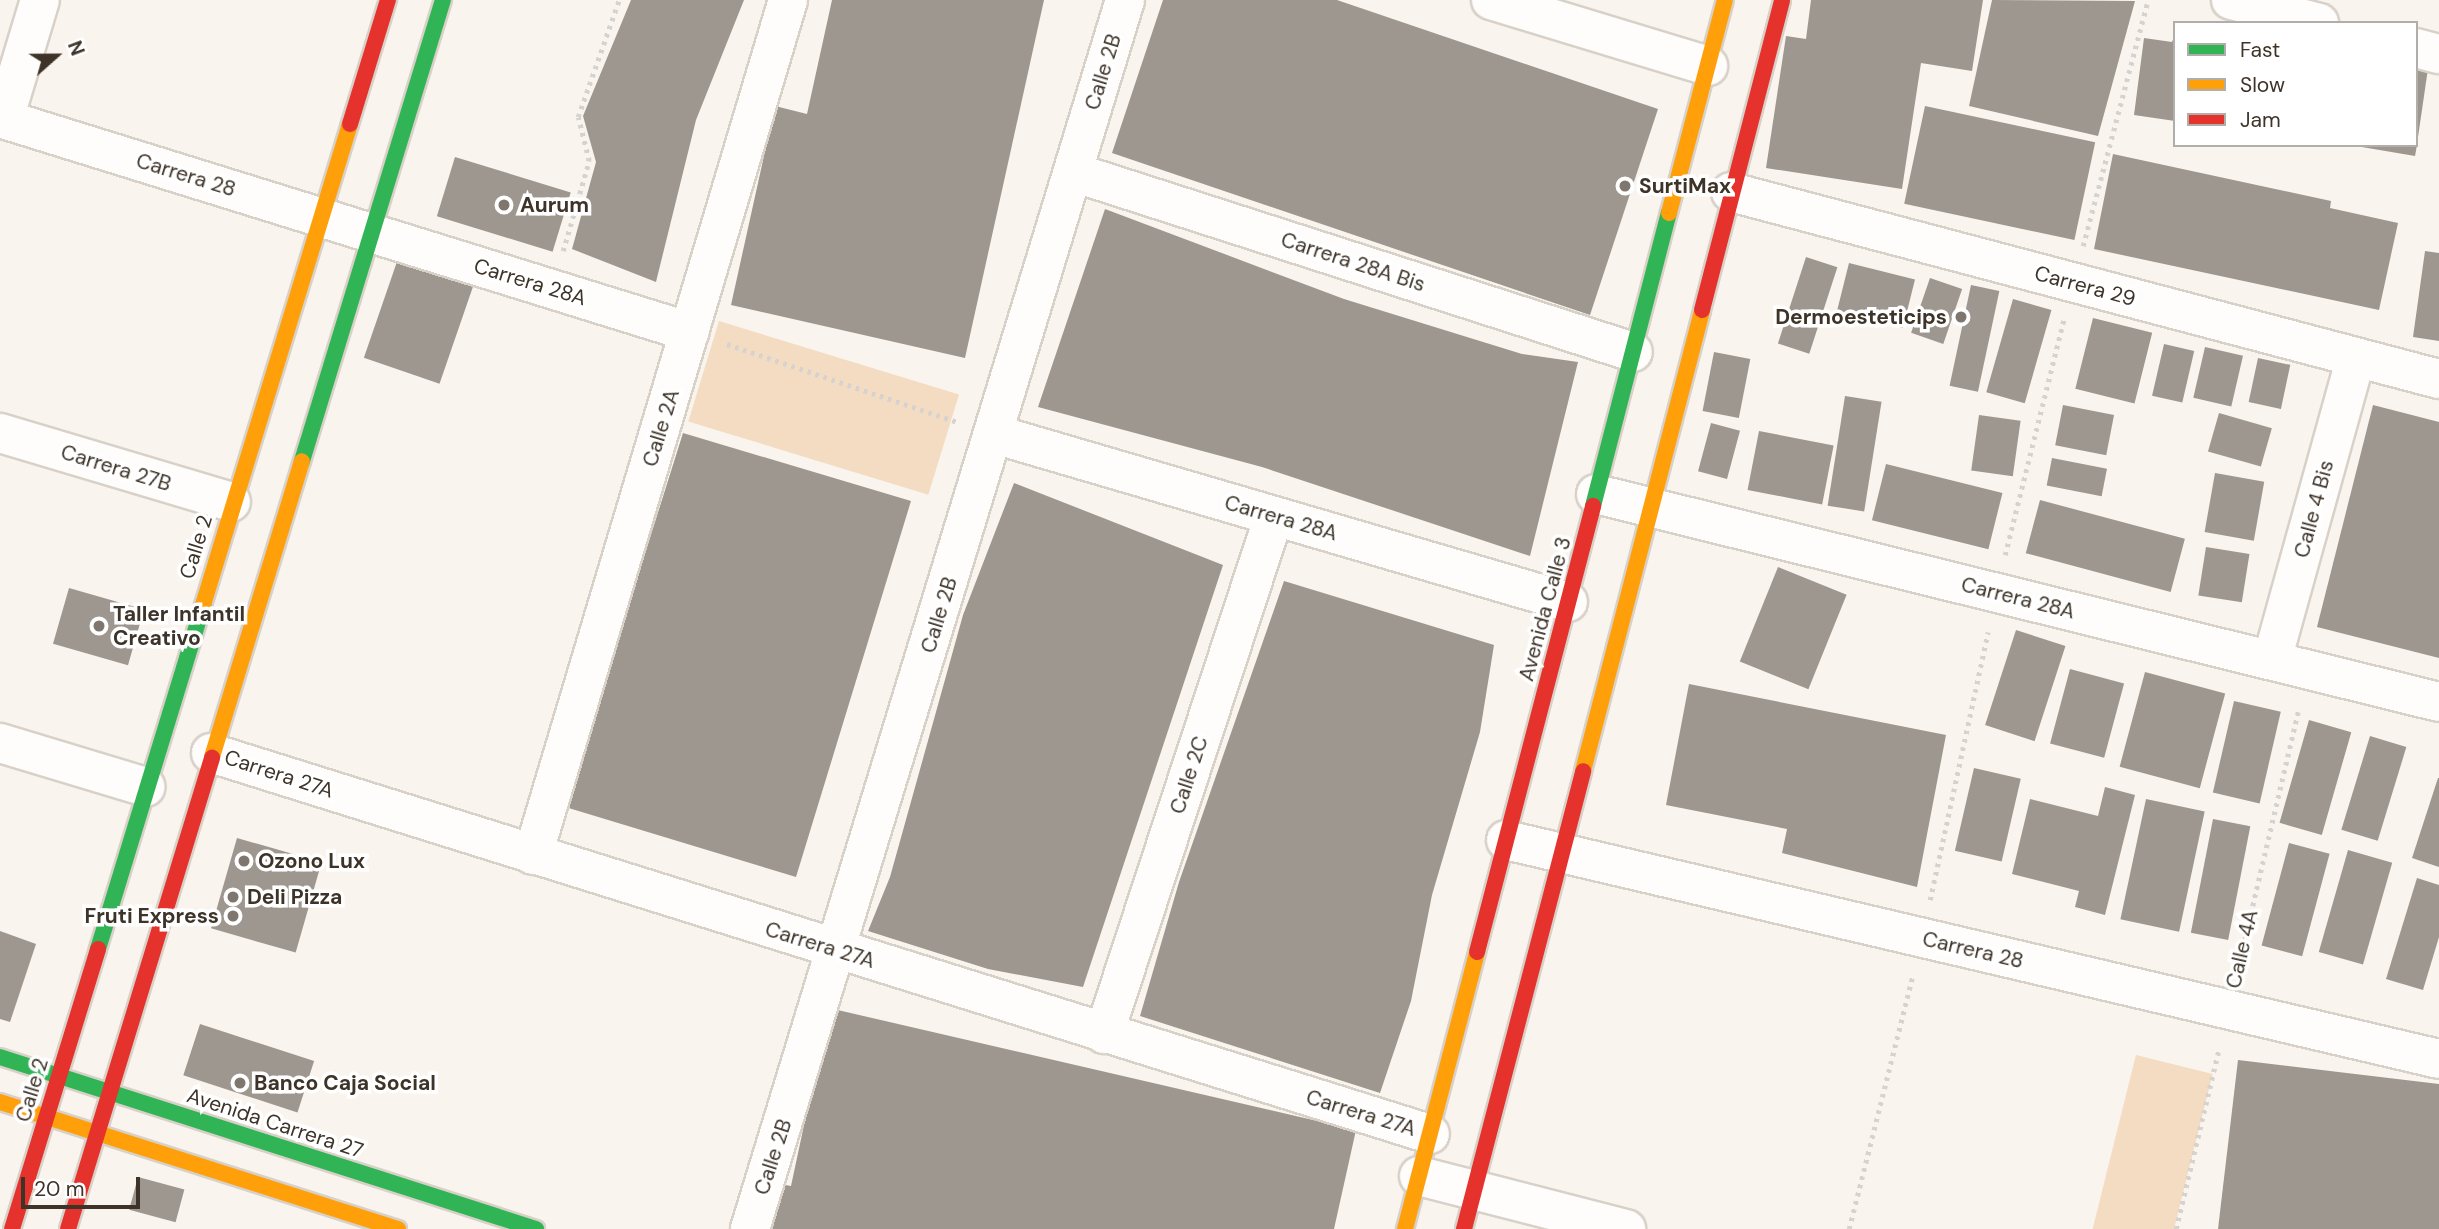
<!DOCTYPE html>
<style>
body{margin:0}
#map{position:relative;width:2439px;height:1229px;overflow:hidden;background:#faf4ee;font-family:"DM Sans",sans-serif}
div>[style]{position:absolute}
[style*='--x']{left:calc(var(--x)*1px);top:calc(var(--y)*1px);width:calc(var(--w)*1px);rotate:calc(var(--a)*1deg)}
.green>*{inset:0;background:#f3dcc1;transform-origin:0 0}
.building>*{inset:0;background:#9e978f;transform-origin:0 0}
.path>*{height:4.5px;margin-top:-2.25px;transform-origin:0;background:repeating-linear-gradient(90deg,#d6d2cf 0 3.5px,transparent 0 8.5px)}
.roads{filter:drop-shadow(2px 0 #d8d1c8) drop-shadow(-2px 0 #d8d1c8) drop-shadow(0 2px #d8d1c8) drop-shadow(0 -2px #d8d1c8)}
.street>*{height:38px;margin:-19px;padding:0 19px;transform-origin:19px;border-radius:19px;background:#fefdfc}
.fast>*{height:16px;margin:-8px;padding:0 8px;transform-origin:8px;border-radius:8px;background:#30b455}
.slow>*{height:16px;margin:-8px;padding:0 8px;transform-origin:8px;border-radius:8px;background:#ff9f0a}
.jam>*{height:16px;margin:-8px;padding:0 8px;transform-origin:8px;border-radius:8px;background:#e5322d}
.dots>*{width:19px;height:19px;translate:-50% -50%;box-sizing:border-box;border:4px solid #fff;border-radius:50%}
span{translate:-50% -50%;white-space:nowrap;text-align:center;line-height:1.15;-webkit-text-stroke:7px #fff;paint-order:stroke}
.street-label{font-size:21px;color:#3d3328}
.poi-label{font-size:21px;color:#3d3328;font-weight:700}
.left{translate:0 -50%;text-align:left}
.right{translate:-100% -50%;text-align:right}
.legend{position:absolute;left:2173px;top:21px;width:245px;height:126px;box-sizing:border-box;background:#fff;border:2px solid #b1ada9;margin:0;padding:9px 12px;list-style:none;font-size:21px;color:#3d3328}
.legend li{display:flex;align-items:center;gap:14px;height:35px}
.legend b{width:35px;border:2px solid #b1ada9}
.north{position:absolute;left:21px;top:21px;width:70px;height:70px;-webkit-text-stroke:5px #fff;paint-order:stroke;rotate:69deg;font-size:19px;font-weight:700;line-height:28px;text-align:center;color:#3d3328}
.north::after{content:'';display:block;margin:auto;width:24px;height:32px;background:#3d3328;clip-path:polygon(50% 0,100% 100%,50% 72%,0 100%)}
.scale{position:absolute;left:21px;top:1177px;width:119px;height:32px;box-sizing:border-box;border:4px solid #3d3328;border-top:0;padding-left:9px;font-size:21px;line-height:24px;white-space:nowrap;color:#3d3328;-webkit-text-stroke:5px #fff;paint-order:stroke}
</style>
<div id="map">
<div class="green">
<div style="left:719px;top:321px;width:251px;height:105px;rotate:17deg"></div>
<div style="left:2136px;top:1055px;width:79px;height:179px;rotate:14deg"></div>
</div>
<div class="building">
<div style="clip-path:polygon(631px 0,744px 0,696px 120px,656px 282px,572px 249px,596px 162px,583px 116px)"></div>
<div style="clip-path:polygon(832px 0,1044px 0,965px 358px,731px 305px,775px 106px,807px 114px)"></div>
<div style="clip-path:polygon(1163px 0,1337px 0,1658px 109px,1590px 315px,1112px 153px)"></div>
<div style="clip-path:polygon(1811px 0,1983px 0,1972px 71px,1921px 63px,1902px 189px,1766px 168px,1786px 36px,1806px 39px)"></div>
<div style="clip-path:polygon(1992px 0,2135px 1px,2098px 136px,1969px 106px)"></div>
<div style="clip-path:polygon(2175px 34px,2175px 121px,2134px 115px,2144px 38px,2172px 42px)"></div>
<div style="clip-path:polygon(2416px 53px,2430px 55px,2418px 137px,2416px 137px)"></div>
<div style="left:1925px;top:106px;width:174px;height:100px;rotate:12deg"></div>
<div style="clip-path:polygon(2350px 145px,2417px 145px,2415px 156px)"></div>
<div style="clip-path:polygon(2113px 154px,2331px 201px,2330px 208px,2398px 223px,2379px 310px,2094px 249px)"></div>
<div style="left:455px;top:157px;width:121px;height:62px;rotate:17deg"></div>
<div style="clip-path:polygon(1105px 209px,1344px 299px,1522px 354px,1578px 362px,1530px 556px,1262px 467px,1038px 407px)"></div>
<div style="left:401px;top:250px;width:80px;height:114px;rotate:19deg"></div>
<div style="clip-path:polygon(2425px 251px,2439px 253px,2439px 341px,2413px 337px)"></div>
<div style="left:1806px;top:257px;width:33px;height:91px;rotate:18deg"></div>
<div style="left:1849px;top:263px;width:68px;height:50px;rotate:14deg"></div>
<div style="left:1930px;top:278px;width:34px;height:58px;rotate:19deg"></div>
<div style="left:1971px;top:285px;width:29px;height:103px;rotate:12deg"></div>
<div style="left:2013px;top:299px;width:40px;height:97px;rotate:16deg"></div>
<div style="left:2093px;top:318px;width:61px;height:73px;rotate:14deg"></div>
<div style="left:2164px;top:344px;width:31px;height:53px;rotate:13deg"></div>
<div style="left:2205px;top:347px;width:39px;height:52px;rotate:13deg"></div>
<div style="left:1714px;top:352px;width:37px;height:60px;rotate:11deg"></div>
<div style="left:2258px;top:358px;width:33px;height:45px;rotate:12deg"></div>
<div style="left:1845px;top:396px;width:37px;height:111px;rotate:9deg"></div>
<div style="left:2063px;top:405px;width:52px;height:41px;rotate:11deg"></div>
<div style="clip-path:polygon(2373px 405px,2439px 422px,2439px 658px,2317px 627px)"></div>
<div style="left:2219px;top:413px;width:55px;height:40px;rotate:16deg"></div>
<div style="left:1979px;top:415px;width:42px;height:56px;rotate:8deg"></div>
<div style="left:1711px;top:423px;width:30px;height:50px;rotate:15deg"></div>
<div style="left:1759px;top:431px;width:76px;height:60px;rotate:11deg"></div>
<div style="clip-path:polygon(683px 433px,911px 501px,796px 877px,562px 806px,615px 625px,622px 627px)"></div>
<div style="left:2052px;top:458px;width:56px;height:28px;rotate:11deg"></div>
<div style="left:1886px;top:464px;width:120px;height:58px;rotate:14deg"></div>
<div style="left:2215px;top:473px;width:50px;height:60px;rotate:10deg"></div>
<div style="clip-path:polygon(1014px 483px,1223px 565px,1083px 987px,988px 969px,868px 931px,890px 877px,963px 615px)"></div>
<div style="left:2040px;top:500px;width:150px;height:55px;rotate:15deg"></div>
<div style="left:2206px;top:547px;width:44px;height:49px;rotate:9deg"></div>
<div style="left:1778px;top:567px;width:74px;height:102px;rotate:22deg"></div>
<div style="clip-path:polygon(1284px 581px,1494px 645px,1480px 732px,1432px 895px,1411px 1001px,1380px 1093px,1140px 1016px,1179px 882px)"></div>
<div style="left:69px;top:588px;width:78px;height:58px;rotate:16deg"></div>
<div style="left:2016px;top:630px;width:52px;height:100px;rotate:18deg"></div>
<div style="left:2070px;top:669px;width:56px;height:77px;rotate:15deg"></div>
<div style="left:2145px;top:672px;width:83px;height:98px;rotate:15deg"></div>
<div style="clip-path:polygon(1689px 684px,1946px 735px,1917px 887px,1782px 853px,1787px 829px,1666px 805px)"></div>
<div style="left:2234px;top:701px;width:48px;height:94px;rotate:13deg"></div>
<div style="left:2309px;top:720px;width:44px;height:107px;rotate:16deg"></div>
<div style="left:2370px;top:736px;width:38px;height:98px;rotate:17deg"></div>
<div style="left:1974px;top:768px;width:48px;height:85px;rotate:13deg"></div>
<div style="clip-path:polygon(2438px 778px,2439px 778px,2439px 867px,2412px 858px)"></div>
<div style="clip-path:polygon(2105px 787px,2135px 795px,2105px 915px,2075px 907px,2079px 891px,2012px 874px,2030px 799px,2098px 816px)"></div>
<div style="left:2146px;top:799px;width:60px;height:123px;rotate:12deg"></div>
<div style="left:2213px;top:819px;width:38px;height:116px;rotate:11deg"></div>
<div style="left:237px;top:838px;width:88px;height:94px;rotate:16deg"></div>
<div style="left:2289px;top:843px;width:42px;height:106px;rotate:15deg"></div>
<div style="left:2348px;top:850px;width:46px;height:106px;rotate:16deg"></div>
<div style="clip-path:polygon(2417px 878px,2439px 885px,2439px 937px,2423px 990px,2386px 979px)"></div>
<div style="clip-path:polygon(0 931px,36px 944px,10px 1022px,0 1019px)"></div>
<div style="clip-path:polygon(829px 1008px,1356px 1130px,1334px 1229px,768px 1229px,769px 1182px,791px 1186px)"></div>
<div style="left:200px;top:1024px;width:120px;height:54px;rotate:18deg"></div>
<div style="clip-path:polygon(2238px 1060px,2439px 1084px,2439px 1229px,2218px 1229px)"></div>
<div style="left:138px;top:1177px;width:48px;height:34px;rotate:15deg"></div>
</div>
<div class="path">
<div style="--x:2083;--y:246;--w:254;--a:-75.2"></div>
<div style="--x:563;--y:251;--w:94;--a:-73.9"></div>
<div style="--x:589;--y:161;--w:45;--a:-104"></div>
<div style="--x:578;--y:117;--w:124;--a:-70.7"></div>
<div style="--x:727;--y:344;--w:243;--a:18.7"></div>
<div style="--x:2005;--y:555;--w:243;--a:-76"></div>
<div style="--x:1930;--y:900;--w:274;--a:-77.8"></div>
<div style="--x:2237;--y:972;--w:271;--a:-76.8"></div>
<div style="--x:1849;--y:1229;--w:263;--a:-75.9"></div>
<div style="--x:2176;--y:1229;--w:186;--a:-76.6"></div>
</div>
<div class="roads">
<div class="street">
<div style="--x:1491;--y:0;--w:227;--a:16.9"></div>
<div style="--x:2231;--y:0;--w:91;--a:14.6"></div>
<div style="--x:2416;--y:48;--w:24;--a:15"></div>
<div style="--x:0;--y:118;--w:722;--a:17.23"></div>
<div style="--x:4;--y:119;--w:124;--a:-73.2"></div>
<div style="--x:1073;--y:172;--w:588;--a:17.82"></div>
<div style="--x:1731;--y:192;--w:732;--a:14.8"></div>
<div style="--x:0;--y:433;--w:241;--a:16.6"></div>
<div style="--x:994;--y:434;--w:598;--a:16.31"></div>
<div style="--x:1596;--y:494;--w:868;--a:13.86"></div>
<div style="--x:2272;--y:660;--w:314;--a:-74.5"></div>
<div style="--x:0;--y:743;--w:152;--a:16.8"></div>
<div style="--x:211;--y:753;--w:1277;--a:17.36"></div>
<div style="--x:1506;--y:840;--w:958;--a:13.21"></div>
<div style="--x:533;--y:855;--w:892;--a:-73.39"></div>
<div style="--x:1104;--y:1034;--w:545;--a:-71.83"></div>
<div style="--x:1419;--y:1176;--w:214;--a:14.4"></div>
<div style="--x:750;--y:1229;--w:1285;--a:-73.03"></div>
</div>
<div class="fast">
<div style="--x:302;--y:461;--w:482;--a:-73"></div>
<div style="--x:1593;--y:506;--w:303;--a:-75.5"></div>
<div style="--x:98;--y:949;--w:360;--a:-73"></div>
<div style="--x:0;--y:1057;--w:563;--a:17.79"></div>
</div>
<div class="slow">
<div style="--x:1669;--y:213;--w:220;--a:-75.3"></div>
<div style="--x:203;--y:605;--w:503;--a:-73.01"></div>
<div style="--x:212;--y:757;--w:309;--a:-73.1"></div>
<div style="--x:1583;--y:771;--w:476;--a:-75.5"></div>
<div style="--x:0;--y:1102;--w:418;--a:17.7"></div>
<div style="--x:1405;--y:1229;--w:286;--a:-75.4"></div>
</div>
<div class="jam">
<div style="--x:350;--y:124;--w:130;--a:-73"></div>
<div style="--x:1702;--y:310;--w:320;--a:-75.5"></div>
<div style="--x:1477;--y:952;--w:461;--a:-75.4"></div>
<div style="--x:12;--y:1229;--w:293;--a:-72.9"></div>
<div style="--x:68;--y:1229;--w:493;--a:-73"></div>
<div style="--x:1464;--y:1229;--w:473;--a:-75.4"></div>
</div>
</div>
<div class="dots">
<div style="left:1625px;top:186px;background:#7f776d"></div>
<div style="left:504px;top:205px;background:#7f776d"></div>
<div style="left:1961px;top:317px;background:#7f776d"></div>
<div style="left:99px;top:626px;background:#7f776d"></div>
<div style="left:244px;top:861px;background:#7f776d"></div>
<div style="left:233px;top:897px;background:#7f776d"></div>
<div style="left:233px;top:916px;background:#7f776d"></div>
<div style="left:240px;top:1083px;background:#7f776d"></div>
</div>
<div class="street-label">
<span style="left:1103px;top:72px;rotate:-73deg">Calle 2B</span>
<span style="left:186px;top:175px;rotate:17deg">Carrera 28</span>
<span style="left:1353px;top:262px;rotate:18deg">Carrera 28A Bis</span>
<span style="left:530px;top:282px;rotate:17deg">Carrera 28A</span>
<span style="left:2085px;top:286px;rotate:15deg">Carrera 29</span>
<span style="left:661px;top:428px;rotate:-73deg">Calle 2A</span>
<span style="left:116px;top:468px;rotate:17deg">Carrera 27B</span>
<span style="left:2314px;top:509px;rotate:-75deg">Calle 4 Bis</span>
<span style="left:1281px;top:518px;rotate:16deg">Carrera 28A</span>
<span style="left:196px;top:547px;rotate:-73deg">Calle 2</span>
<span style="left:2018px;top:598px;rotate:14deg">Carrera 28A</span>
<span style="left:1545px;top:609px;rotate:-75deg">Avenida Calle 3</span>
<span style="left:939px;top:615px;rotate:-73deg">Calle 2B</span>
<span style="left:279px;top:774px;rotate:18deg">Carrera 27A</span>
<span style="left:1189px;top:775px;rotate:-72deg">Calle 2C</span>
<span style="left:820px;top:945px;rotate:17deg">Carrera 27A</span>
<span style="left:2242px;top:949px;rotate:-77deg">Calle 4A</span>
<span style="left:1973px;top:950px;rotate:13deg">Carrera 28</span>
<span style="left:32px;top:1090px;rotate:-73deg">Calle 2</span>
<span style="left:1361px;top:1113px;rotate:17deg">Carrera 27A</span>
<span style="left:275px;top:1123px;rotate:18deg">Avenida Carrera 27</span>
<span style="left:773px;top:1157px;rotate:-72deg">Calle 2B</span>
</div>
<div class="poi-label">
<span class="left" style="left:1639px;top:186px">SurtiMax</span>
<span class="left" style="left:520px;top:205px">Aurum</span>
<span class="right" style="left:1947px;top:317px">Dermoesteticips</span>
<span class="left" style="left:113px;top:626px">Taller Infantil<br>Creativo</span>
<span class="left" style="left:258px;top:861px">Ozono Lux</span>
<span class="left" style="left:247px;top:897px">Deli Pizza</span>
<span class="right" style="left:219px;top:916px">Fruti Express</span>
<span class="left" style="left:254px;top:1083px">Banco Caja Social</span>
</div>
<ul class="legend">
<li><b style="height:9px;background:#30b455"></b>Fast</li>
<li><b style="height:9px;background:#ff9f0a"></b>Slow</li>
<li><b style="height:9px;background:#e5322d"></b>Jam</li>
</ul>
<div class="north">N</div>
<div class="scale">20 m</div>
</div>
